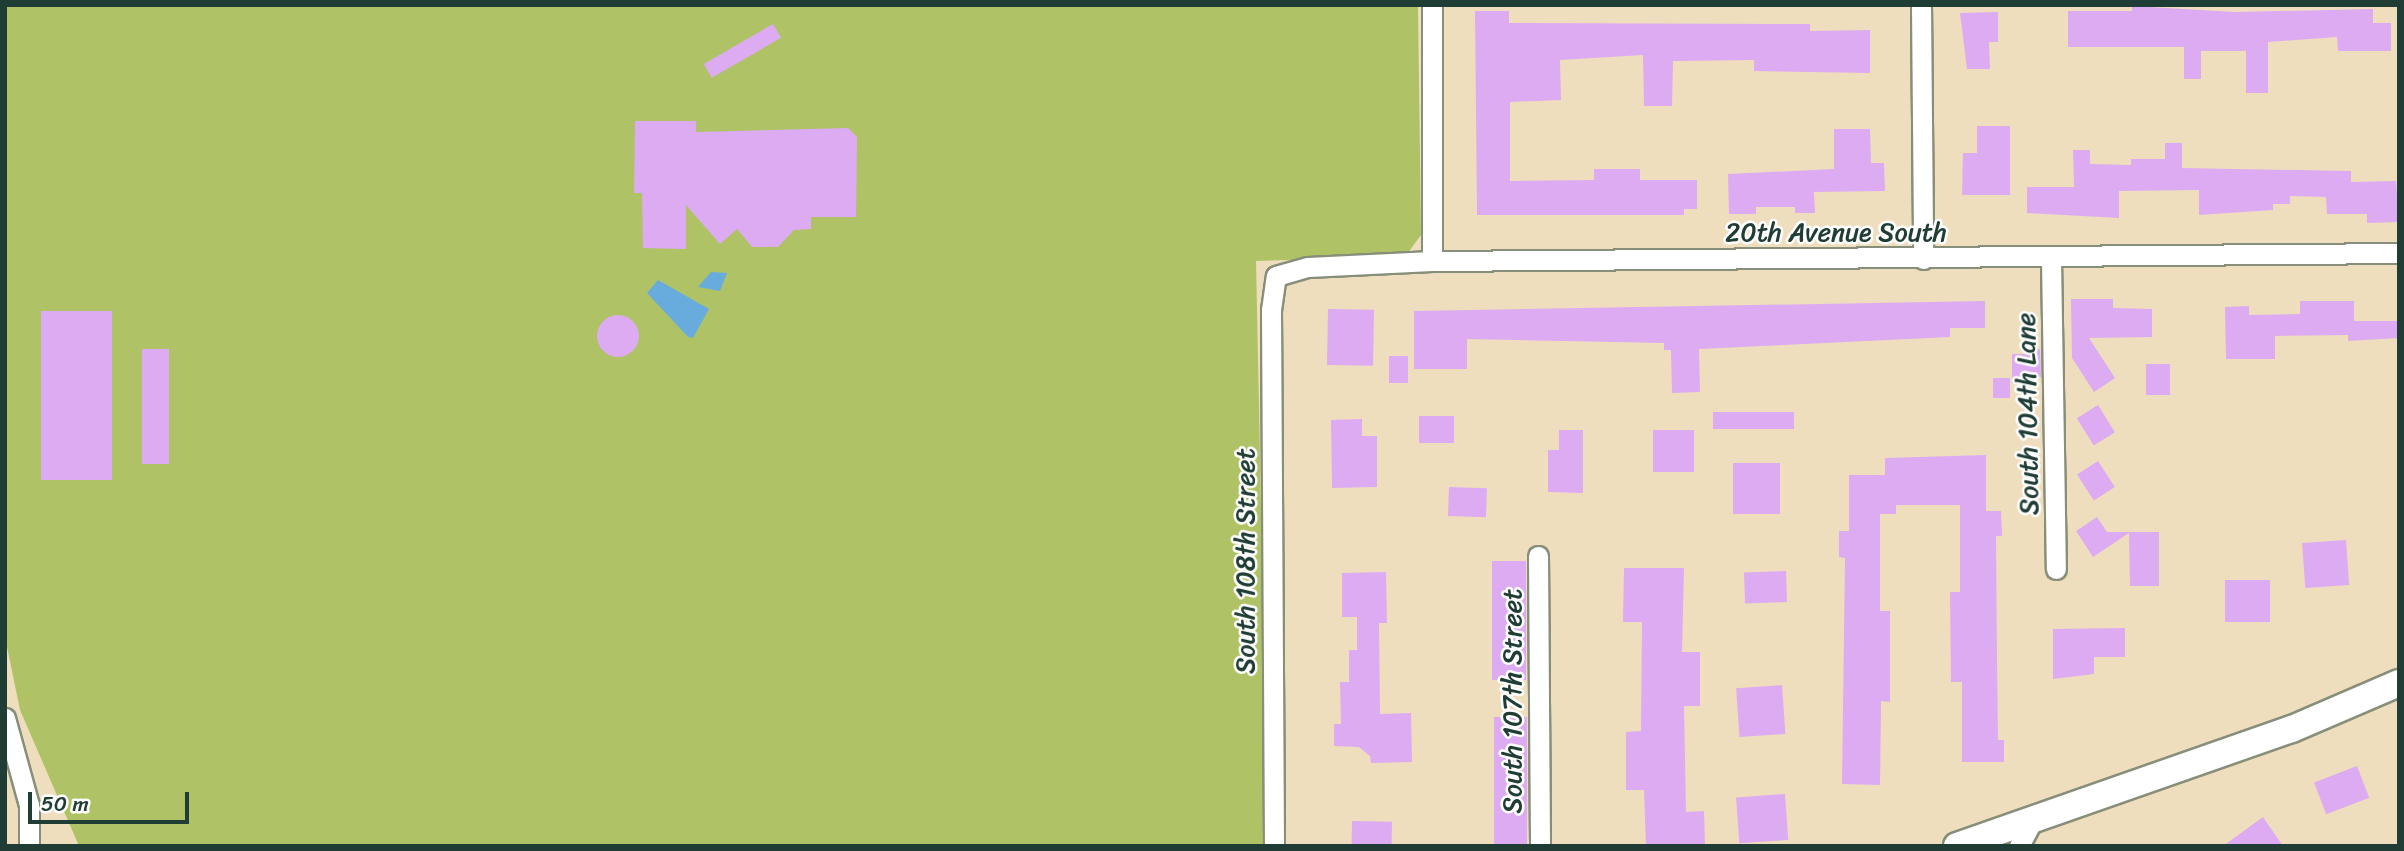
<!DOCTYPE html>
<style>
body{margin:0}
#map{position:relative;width:2404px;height:851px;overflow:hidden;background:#efdebe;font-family:Sriracha,sans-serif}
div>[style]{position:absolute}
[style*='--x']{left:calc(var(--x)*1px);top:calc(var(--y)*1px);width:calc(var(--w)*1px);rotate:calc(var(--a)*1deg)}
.green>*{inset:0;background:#afc366}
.water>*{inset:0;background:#68acdd}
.building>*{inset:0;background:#ddabf1;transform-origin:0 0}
.round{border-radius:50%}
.roads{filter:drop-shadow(2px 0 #878e79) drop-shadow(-2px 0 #878e79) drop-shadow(0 2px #878e79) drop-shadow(0 -2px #878e79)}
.street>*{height:19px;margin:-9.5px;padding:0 9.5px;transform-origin:9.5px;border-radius:9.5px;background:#fff}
.secondary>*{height:26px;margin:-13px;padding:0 13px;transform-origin:13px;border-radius:13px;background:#fff}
span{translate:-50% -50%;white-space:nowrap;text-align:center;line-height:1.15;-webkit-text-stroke:5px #fff;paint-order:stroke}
.street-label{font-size:26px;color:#1f3d34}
.frame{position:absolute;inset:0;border:7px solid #1f3d34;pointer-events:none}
.scale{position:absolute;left:28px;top:792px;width:161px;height:32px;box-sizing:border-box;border:4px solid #1f3d34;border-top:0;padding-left:9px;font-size:21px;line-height:24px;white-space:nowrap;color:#1f3d34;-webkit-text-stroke:5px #fff;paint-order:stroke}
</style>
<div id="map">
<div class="green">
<div style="clip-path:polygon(5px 5px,1418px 5px,1421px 235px,1405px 257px,1256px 261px,1268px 846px,79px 846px,20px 710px,5px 637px)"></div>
</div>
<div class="water">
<div style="clip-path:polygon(711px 272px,727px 273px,720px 291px,698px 287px)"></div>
<div style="clip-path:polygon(658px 280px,709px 309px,693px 338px,688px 337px,647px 293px)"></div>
</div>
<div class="building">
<div style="clip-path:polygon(2132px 6px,2235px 12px,2373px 9px,2373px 23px,2391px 23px,2391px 51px,2338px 51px,2337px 37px,2268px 42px,2268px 93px,2246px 93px,2246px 51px,2201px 51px,2201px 79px,2184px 79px,2184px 47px,2068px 47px,2068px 11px,2132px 11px)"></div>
<div style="clip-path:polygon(1475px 11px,1509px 11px,1509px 23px,1810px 24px,1810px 31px,1870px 30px,1870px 73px,1754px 71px,1754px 60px,1673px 61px,1672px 106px,1644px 106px,1643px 55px,1560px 60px,1561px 100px,1510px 102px,1510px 181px,1594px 180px,1594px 169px,1640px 169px,1640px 180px,1697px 180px,1697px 209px,1684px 209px,1684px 215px,1477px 215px)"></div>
<div style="clip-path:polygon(1998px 12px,1998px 42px,1989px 42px,1990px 69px,1967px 69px,1960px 13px)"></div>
<div style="left:773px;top:24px;width:16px;height:80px;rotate:60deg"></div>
<div style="clip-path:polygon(635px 121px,696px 121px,696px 132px,848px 128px,857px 137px,856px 217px,811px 217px,811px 229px,794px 230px,778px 247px,752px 247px,737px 229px,720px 244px,686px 205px,686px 249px,643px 248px,642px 193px,634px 193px)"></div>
<div style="clip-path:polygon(1977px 126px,2010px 126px,2010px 195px,1962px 195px,1963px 153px,1977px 153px)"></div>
<div style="clip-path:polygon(1834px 129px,1870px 129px,1871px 163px,1884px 163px,1885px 191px,1814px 192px,1815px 213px,1795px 213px,1795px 207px,1756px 207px,1756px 214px,1729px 214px,1728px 174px,1834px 169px)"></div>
<div style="clip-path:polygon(2165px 143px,2182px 143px,2182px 168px,2351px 171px,2351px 182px,2396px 181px,2399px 222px,2367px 223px,2367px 214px,2327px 214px,2326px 197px,2290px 196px,2290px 204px,2273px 204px,2273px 210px,2199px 215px,2199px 190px,2119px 191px,2119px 218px,2027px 213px,2027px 187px,2074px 187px,2073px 150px,2090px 150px,2090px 164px,2131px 165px,2131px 159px,2165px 159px)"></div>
<div style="clip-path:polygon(2071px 299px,2113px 299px,2113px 308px,2152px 309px,2152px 337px,2089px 338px,2115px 378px,2094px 392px,2072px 358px)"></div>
<div style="clip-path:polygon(1985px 301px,1985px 328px,1950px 328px,1950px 337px,1699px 349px,1700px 392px,1672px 393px,1671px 350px,1664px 350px,1664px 343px,1467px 339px,1467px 369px,1414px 369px,1414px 311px)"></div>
<div style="clip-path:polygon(2300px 301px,2354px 301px,2354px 321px,2399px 321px,2399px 338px,2348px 341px,2348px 335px,2275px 336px,2275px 359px,2226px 359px,2225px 307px,2249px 306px,2249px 315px,2300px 314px)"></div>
<div style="left:1328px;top:309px;width:46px;height:56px;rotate:1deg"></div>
<div style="left:41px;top:311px;width:71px;height:169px"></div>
<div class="round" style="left:597px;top:315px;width:42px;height:42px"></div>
<div style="clip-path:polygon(2027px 348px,2040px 349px,2041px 377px,2031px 377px,2031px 383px,2012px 383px,2012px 354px,2027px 354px)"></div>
<div style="left:142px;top:349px;width:27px;height:115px"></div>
<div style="left:1389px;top:356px;width:19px;height:27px"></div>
<div style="left:2146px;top:364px;width:24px;height:31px"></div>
<div style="left:1993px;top:378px;width:17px;height:20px"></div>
<div style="left:2098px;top:405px;width:32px;height:25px;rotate:58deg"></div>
<div style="left:1794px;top:412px;width:17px;height:81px;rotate:90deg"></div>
<div style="left:1454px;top:416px;width:27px;height:35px;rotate:90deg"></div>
<div style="clip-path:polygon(1362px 419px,1362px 436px,1377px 436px,1377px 487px,1332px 488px,1331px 420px)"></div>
<div style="clip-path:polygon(1559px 430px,1583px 430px,1583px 493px,1548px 492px,1548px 450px,1559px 450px)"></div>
<div style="left:1653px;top:430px;width:41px;height:42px"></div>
<div style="clip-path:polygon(1986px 455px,1986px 511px,2001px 511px,2002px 536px,1996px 536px,1997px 660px,1998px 740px,2004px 740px,2004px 762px,1962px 762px,1962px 682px,1951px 682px,1950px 592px,1960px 592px,1960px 505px,1896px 505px,1896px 514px,1880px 514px,1880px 611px,1890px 611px,1890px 702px,1881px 701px,1880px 785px,1842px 784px,1845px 558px,1839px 557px,1839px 531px,1849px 531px,1849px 475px,1885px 475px,1885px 458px)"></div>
<div style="left:2098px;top:461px;width:31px;height:25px;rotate:57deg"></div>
<div style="left:1733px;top:463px;width:47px;height:51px"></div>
<div style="left:1449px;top:487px;width:38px;height:29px;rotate:2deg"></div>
<div style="clip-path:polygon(2097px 517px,2107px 532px,2159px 532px,2159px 586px,2130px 586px,2129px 533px,2093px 557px,2076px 531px)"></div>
<div style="left:2346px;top:540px;width:45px;height:44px;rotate:86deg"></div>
<div style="left:1492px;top:561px;width:34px;height:119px"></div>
<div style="clip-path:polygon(1624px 568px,1684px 568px,1682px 652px,1700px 652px,1700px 706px,1684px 706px,1686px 812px,1704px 811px,1705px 846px,1646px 846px,1644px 790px,1626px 790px,1626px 732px,1641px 731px,1642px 622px,1623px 622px)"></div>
<div style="left:1786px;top:571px;width:31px;height:42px;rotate:88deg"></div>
<div style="clip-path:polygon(1386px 572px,1387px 623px,1379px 623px,1380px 714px,1411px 713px,1412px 762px,1371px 763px,1370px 756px,1359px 747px,1334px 746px,1334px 724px,1341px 724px,1340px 682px,1349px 682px,1349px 650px,1357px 650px,1357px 617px,1342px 617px,1342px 573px)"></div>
<div style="left:2225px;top:580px;width:45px;height:42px"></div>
<div style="clip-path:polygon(2125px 628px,2125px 657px,2094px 657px,2094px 674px,2053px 679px,2053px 629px)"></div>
<div style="left:1782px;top:685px;width:49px;height:46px;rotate:86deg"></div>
<div style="left:1494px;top:717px;width:33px;height:129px"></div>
<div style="left:2357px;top:766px;width:34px;height:46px;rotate:69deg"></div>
<div style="left:1785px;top:794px;width:46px;height:49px;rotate:86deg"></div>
<div style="clip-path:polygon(2263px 817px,2283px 846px,2223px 846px)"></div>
<div style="left:1352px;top:821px;width:40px;height:25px;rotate:1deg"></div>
</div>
<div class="roads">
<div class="street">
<div style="--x:1432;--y:5;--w:256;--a:90"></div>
<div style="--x:1921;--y:5;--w:254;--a:89.5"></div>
<div style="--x:2051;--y:258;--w:311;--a:89.1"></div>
<div style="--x:1538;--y:556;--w:290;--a:89.6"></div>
<div style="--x:5;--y:718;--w:90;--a:74.6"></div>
<div style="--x:29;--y:805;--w:41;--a:90"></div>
<div style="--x:1274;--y:846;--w:536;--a:-90.32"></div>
<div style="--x:1271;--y:310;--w:34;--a:-82"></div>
<div style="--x:1276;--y:276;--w:33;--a:-16"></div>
<div style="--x:1308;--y:267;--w:124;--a:-2.8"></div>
<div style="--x:1432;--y:261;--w:967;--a:-0.47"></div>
<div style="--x:2019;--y:846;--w:27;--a:-62"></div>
</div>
<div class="secondary">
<div style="--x:1957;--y:846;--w:355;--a:-19.3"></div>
<div style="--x:2292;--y:729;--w:116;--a:-23.3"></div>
</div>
</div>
<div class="street-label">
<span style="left:1836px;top:233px">20th Avenue South</span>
<span style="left:2028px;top:414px;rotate:-91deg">South 104th Lane</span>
<span style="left:1246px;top:561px;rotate:-90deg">South 108th Street</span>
<span style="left:1513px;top:701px;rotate:-90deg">South 107th Street</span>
</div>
<div class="frame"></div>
<div class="scale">50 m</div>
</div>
